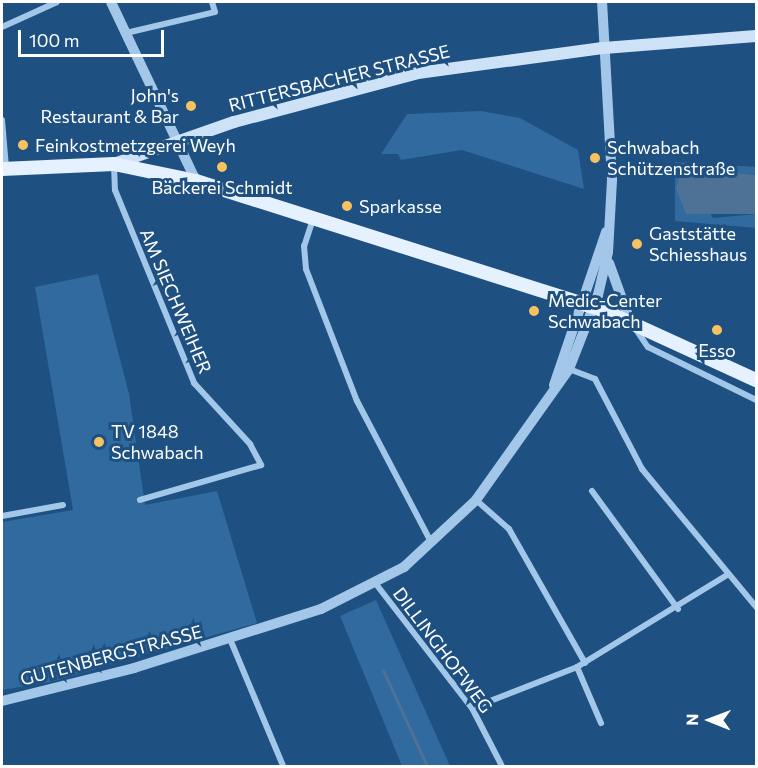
<!DOCTYPE html>
<meta charset="utf-8">
<style>
body{margin:0}
#map{position:relative;width:758px;height:768px;overflow:hidden;background:#1e5081;font-family:Commissioner,sans-serif}
div>[style]{position:absolute}
[style*='--x']{left:calc(var(--x)*1px);top:calc(var(--y)*1px);width:calc(var(--w)*1px);rotate:calc(var(--a)*1deg)}
.green>*{inset:0;background:#316a9f}
.water>*{inset:0;background:#4d7296}
.stream>*{height:3px;margin:-1.5px;padding:0 1.5px;transform-origin:1.5px;border-radius:1.5px;background:#4d7296}
.minor>*{height:6px;margin:-3px;padding:0 3px;transform-origin:3px;border-radius:3px;background:#a3c7e9}
.tertiary>*{height:10px;margin:-5px;padding:0 5px;transform-origin:5px;border-radius:5px;background:#a3c7e9}
.secondary>*{height:12px;margin:-6px;padding:0 6px;transform-origin:6px;border-radius:6px;background:#cee2f7}
.primary>*{height:14px;margin:-7px;padding:0 7px;transform-origin:7px;border-radius:7px;background:#e5f1fe}
.dots>*{width:16px;height:16px;translate:-50% -50%;box-sizing:border-box;border:3px solid #1e5081;border-radius:50%}
span{translate:-50% -50%;white-space:nowrap;text-align:center;line-height:1.15;-webkit-text-stroke:6px #1e5081;paint-order:stroke}
.street-label{font-size:18px;color:#fff}
.poi-label{font-size:18px;color:#fff}
.right{translate:-100% -50%;text-align:right}
.left{translate:0 -50%;text-align:left}
.frame{position:absolute;inset:0;border:3px solid #fff;pointer-events:none}
.north{position:absolute;left:680px;top:690px;width:60px;height:60px;-webkit-text-stroke:4px #1e5081;paint-order:stroke;rotate:271deg;font-size:16px;font-weight:700;line-height:24px;text-align:center;color:#fff}
.north::after{content:'';display:block;margin:auto;width:21px;height:27px;background:#fff;clip-path:polygon(50% 0,100% 100%,50% 72%,0 100%)}
.scale{position:absolute;left:18px;top:30px;width:146px;height:27px;box-sizing:border-box;border:3px solid #fff;border-top:0;padding-left:8px;font-size:18px;line-height:21px;white-space:nowrap;color:#fff;-webkit-text-stroke:4px #1e5081;paint-order:stroke}
</style>
<div id="map">
<div class="green">
<div style="clip-path:polygon(481px 111px,520px 118px,578px 150px,584px 189px,462px 150px,401px 160px,398px 154px,381px 154px,407px 114px)"></div>
<div style="clip-path:polygon(675px 162px,756px 167px,756px 175px,683px 167px,713px 218px,756px 214px,756px 228px,675px 221px)"></div>
<div style="clip-path:polygon(98px 274px,129px 394px,145px 505px,217px 491px,257px 623px,51px 682px,2px 690px,2px 522px,73px 510px,35px 287px)"></div>
<div style="clip-path:polygon(376px 600px,450px 766px,402px 766px,340px 616px)"></div>
</div>
<div class="water">
<div style="clip-path:polygon(683px 167px,756px 175px,756px 214px,686px 214px,676px 188px)"></div>
</div>
<div class="stream">
<div style="--x:383;--y:670;--w:106;--a:65.4"></div>
</div>
<div class="minor">
<div style="--x:2;--y:27;--w:60;--a:-24.4"></div>
<div style="--x:126;--y:33;--w:91;--a:-13.3"></div>
<div style="--x:215;--y:12;--w:10;--a:-107"></div>
<div style="--x:2;--y:120;--w:48;--a:85.2"></div>
<div style="--x:114;--y:164;--w:26;--a:88"></div>
<div style="--x:115;--y:190;--w:209;--a:67.7"></div>
<div style="--x:194;--y:383;--w:83;--a:47.4"></div>
<div style="--x:250;--y:444;--w:24;--a:62"></div>
<div style="--x:261;--y:465;--w:126;--a:163.9"></div>
<div style="--x:313;--y:219;--w:28;--a:108"></div>
<div style="--x:304;--y:246;--w:23;--a:85"></div>
<div style="--x:306;--y:269;--w:142;--a:68.9"></div>
<div style="--x:357;--y:401;--w:159;--a:62.3"></div>
<div style="--x:635;--y:328;--w:23;--a:56"></div>
<div style="--x:648;--y:347;--w:120;--a:26.1"></div>
<div style="--x:569;--y:369;--w:28;--a:21"></div>
<div style="--x:595;--y:379;--w:102;--a:62.4"></div>
<div style="--x:642;--y:469;--w:179;--a:50.4"></div>
<div style="--x:592;--y:491;--w:146;--a:53.9"></div>
<div style="--x:476;--y:500;--w:44;--a:41.3"></div>
<div style="--x:509;--y:529;--w:154;--a:60.4"></div>
<div style="--x:2;--y:516;--w:62;--a:-10.2"></div>
<div style="--x:376;--y:584;--w:157;--a:52.3"></div>
<div style="--x:472;--y:708;--w:65;--a:62.7"></div>
<div style="--x:230;--y:639;--w:138;--a:67.3"></div>
<div style="--x:577;--y:667;--w:61;--a:66.8"></div>
<div style="--x:472;--y:708;--w:113;--a:-21.3"></div>
<div style="--x:577;--y:667;--w:176;--a:-31.5"></div>
</div>
<div class="tertiary">
<div style="--x:111;--y:2;--w:198;--a:64.6"></div>
<div style="--x:609;--y:263;--w:62;--a:70.1"></div>
<div style="--x:554;--y:385;--w:162;--a:-71.2"></div>
<div style="--x:2;--y:701;--w:136;--a:-14"></div>
<div style="--x:134;--y:668;--w:196;--a:-17.5"></div>
<div style="--x:321;--y:609;--w:93;--a:-26.8"></div>
<div style="--x:404;--y:567;--w:98;--a:-42.9"></div>
<div style="--x:476;--y:500;--w:161;--a:-54.6"></div>
<div style="--x:569;--y:369;--w:79;--a:-68.6"></div>
<div style="--x:598;--y:295;--w:44;--a:-76.9"></div>
<div style="--x:608;--y:252;--w:72;--a:-86.8"></div>
<div style="--x:612;--y:180;--w:178;--a:-93.2"></div>
</div>
<div class="secondary">
<div style="--x:114;--y:164;--w:127;--a:-19.3"></div>
<div style="--x:234;--y:122;--w:190;--a:-14.9"></div>
<div style="--x:418;--y:73;--w:188;--a:-7.7"></div>
<div style="--x:604;--y:48;--w:152;--a:-4.5"></div>
</div>
<div class="primary">
<div style="--x:2;--y:169;--w:112;--a:-2.6"></div>
<div style="--x:114;--y:164;--w:84;--a:11.7"></div>
<div style="--x:196;--y:181;--w:429;--a:17.6"></div>
<div style="--x:605;--y:311;--w:166;--a:24.6"></div>
</div>
<div class="dots">
<div style="left:191px;top:106px;background:#f8c261"></div>
<div style="left:23px;top:145px;background:#f8c261"></div>
<div style="left:595px;top:158px;background:#f8c261"></div>
<div style="left:222px;top:167px;background:#f8c261"></div>
<div style="left:347px;top:206px;background:#f8c261"></div>
<div style="left:637px;top:244px;background:#f8c261"></div>
<div style="left:534px;top:311px;background:#f8c261"></div>
<div style="left:717px;top:330px;background:#f8c261"></div>
<div style="left:99px;top:442px;background:#f8c261"></div>
</div>
<div class="street-label">
<span style="left:339px;top:78px;rotate:-14deg">RITTERSBACHER STRASSE</span>
<span style="left:176px;top:301px;rotate:67deg">AM SIECHWEIHER</span>
<span style="left:443px;top:650px;rotate:53deg">DILLINGHOFWEG</span>
<span style="left:111px;top:655px;rotate:-15deg">GUTENBERGSTRASSE</span>
</div>
<div class="poi-label">
<span class="right" style="left:179px;top:106px">John's<br>Restaurant &amp; Bar</span>
<span class="left" style="left:35px;top:145px">Feinkostmetzgerei Weyh</span>
<span class="left" style="left:607px;top:158px">Schwabach<br>Schützenstraße</span>
<span style="left:222px;top:187px">Bäckerei Schmidt</span>
<span class="left" style="left:359px;top:206px">Sparkasse</span>
<span class="left" style="left:649px;top:244px">Gaststätte<br>Schiesshaus</span>
<span class="left" style="left:548px;top:311px">Medic-Center<br>Schwabach</span>
<span style="left:717px;top:350px">Esso</span>
<span class="left" style="left:111px;top:442px">TV 1848<br>Schwabach</span>
</div>
<div class="frame"></div>
<div class="north">N</div>
<div class="scale">100 m</div>
</div>
